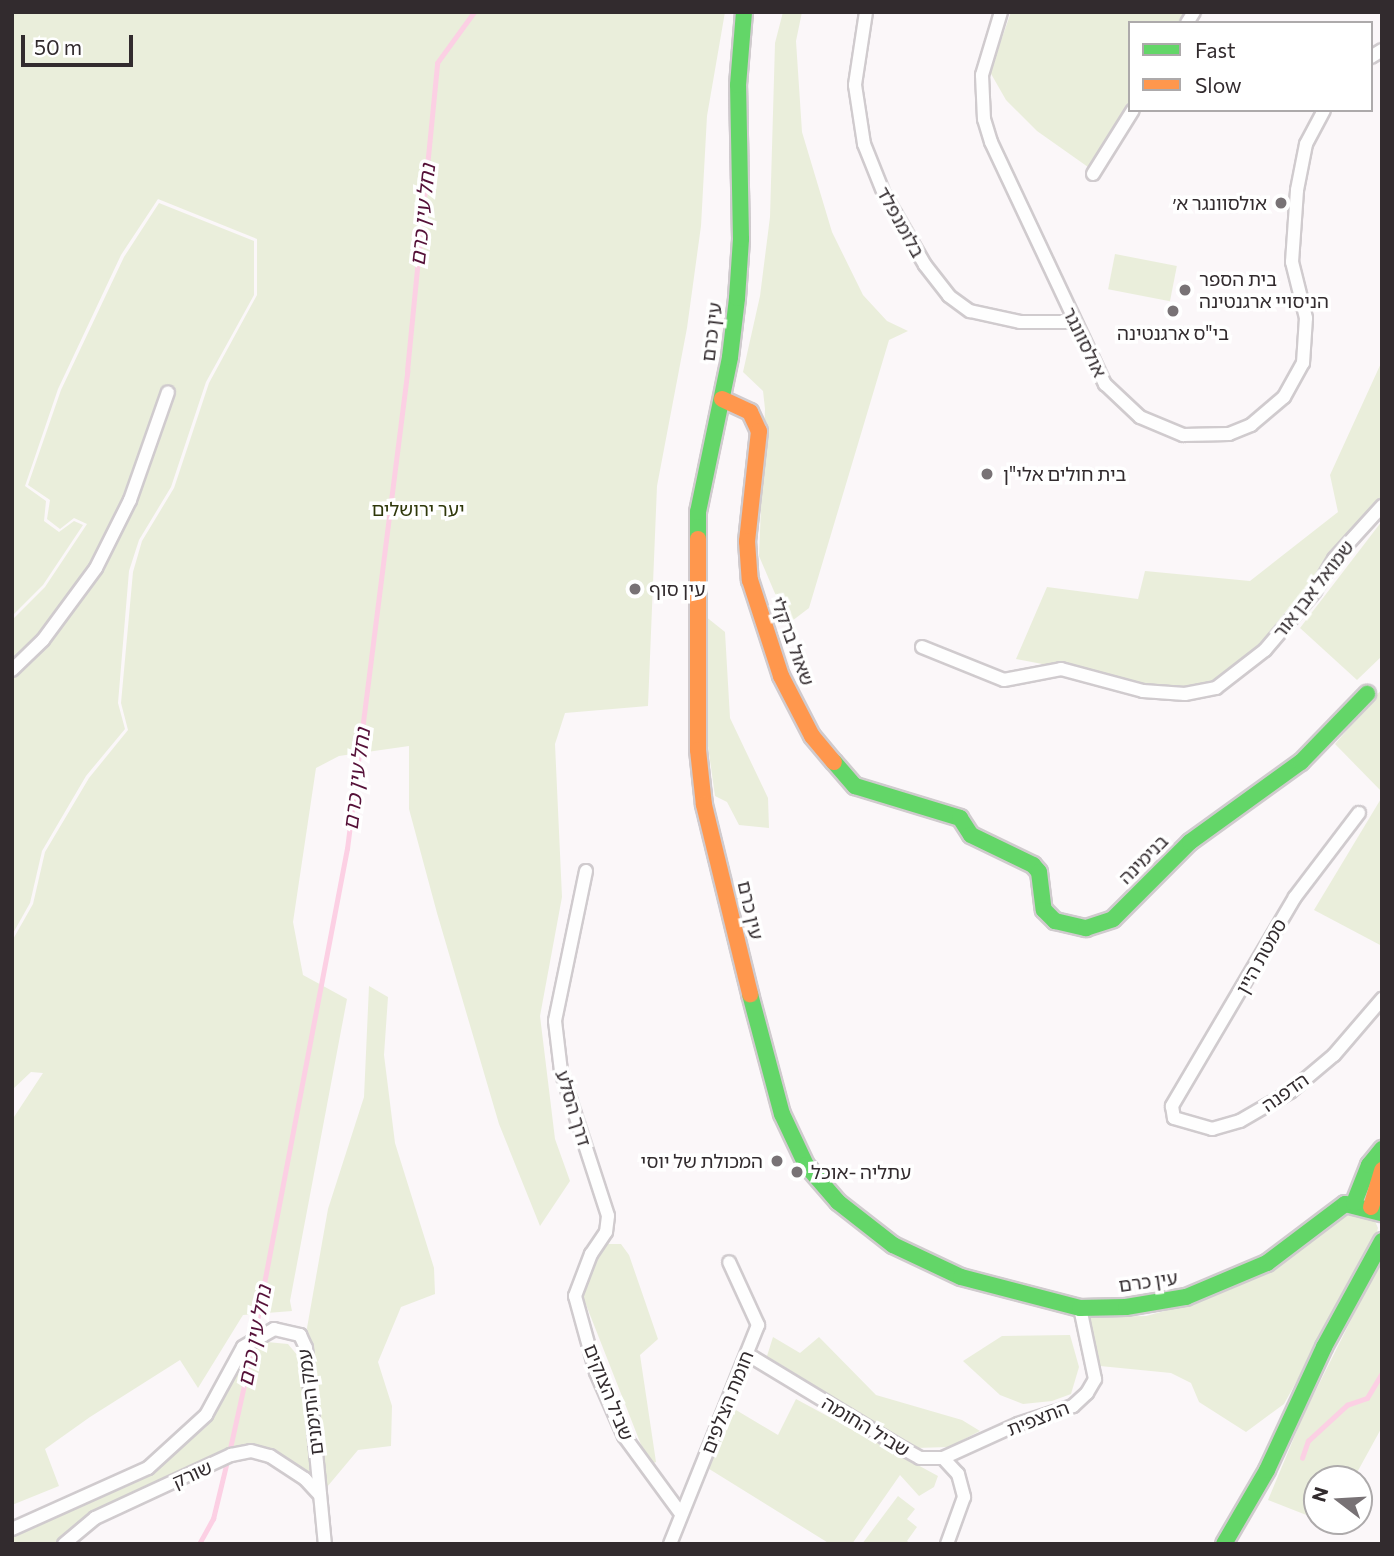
<!DOCTYPE html>
<meta charset="utf-8">
<style>
body{margin:0}
#map{position:relative;width:1394px;height:1556px;overflow:hidden;background:#fbf7f9;font-family:Commissioner,"Noto Sans Hebrew",sans-serif}
div>[style]{position:absolute}
[style*='--x']{left:calc(var(--x)*1px);top:calc(var(--y)*1px);width:calc(var(--w)*1px);rotate:calc(var(--a)*1deg)}
.green>*{inset:0;background:#eaeedb;transform-origin:0 0}
.stream>*{height:4.5px;margin:-2.25px;padding:0 2.25px;transform-origin:2.25px;border-radius:2.25px;background:#fcd0e4}
.roads{filter:drop-shadow(2px 0 #d0cbce) drop-shadow(-2px 0 #d0cbce) drop-shadow(0 2px #d0cbce) drop-shadow(0 -2px #d0cbce)}
.street>*{height:12px;margin:-6px;padding:0 6px;transform-origin:6px;border-radius:6px;background:#fefefe}
.fast>*{height:16px;margin:-8px;padding:0 8px;transform-origin:8px;border-radius:8px;background:#63d668}
.slow>*{height:16px;margin:-8px;padding:0 8px;transform-origin:8px;border-radius:8px;background:#ff974d}
.dots>*{width:19px;height:19px;translate:-50% -50%;box-sizing:border-box;border:4px solid #fff;border-radius:50%}
span{translate:-50% -50%;white-space:nowrap;text-align:center;line-height:1.15;-webkit-text-stroke:7px #fff;paint-order:stroke}
.poi-label{font-size:19px;color:#322b2e}
.right{translate:-100% -50%;text-align:right}
.left{translate:0 -50%;text-align:left}
.street-label{font-size:19px;color:#322b2e}
.park-label{font-size:19px;color:#2f380b}
.water-label{font-size:21px;color:#551038;font-style:italic}
.frame{position:absolute;inset:0;border:14px solid #322b2e;pointer-events:none}
.legend{position:absolute;left:1128px;top:21px;width:245px;height:91px;box-sizing:border-box;background:#fff;border:2px solid #adaaab;margin:0;padding:9px 12px;list-style:none;font-size:21px;color:#322b2e}
.legend li{display:flex;align-items:center;gap:14px;height:35px}
.legend b{width:35px;border:2px solid #adaaab}
.north{position:absolute;left:1303px;top:1465px;width:70px;height:70px;box-sizing:border-box;background:#fff;border:2px solid #adaaab;border-radius:50%;rotate:287deg;font-size:19px;font-weight:700;line-height:28px;text-align:center;color:#322b2e}
.north::after{content:'';display:block;margin:auto;width:24px;height:32px;background:#787275;clip-path:polygon(50% 0,100% 100%,50% 72%,0 100%)}
.scale{position:absolute;left:21px;top:35px;width:112px;height:32px;box-sizing:border-box;border:4px solid #322b2e;border-top:0;padding-left:9px;font-size:21px;line-height:24px;white-space:nowrap;color:#322b2e;-webkit-text-stroke:5px #fff;paint-order:stroke}
</style>
<div id="map">
<div class="green">
<div style="clip-path:polygon(12px 12px,725px 12px,707px 116px,701px 226px,687px 328px,657px 486px,648px 706px,565px 713px,555px 744px,562px 897px,540px 1016px,555px 1139px,570px 1181px,540px 1226px,499px 1124px,437px 913px,409px 809px,409px 746px,339px 756px,316px 768px,293px 922px,303px 975px,347px 999px,290px 1301px,292px 1311px,243px 1315px,198px 1388px,180px 1360px,90px 1417px,45px 1449px,59px 1486px,12px 1505px,12px 1120px,43px 1073px,31px 1072px,12px 1090px,12px 941px,33px 904px,45px 852px,89px 778px,128px 730px,121px 703px,133px 572px,142px 541px,174px 488px,209px 383px,257px 295px,257px 239px,158px 199px,121px 255px,58px 389px,25px 486px,46px 501px,44px 521px,59px 532px,74px 521px,83px 525px,43px 585px,12px 616px)"></div>
<div style="clip-path:polygon(783px 12px,802px 12px,796px 41px,802px 132px,832px 232px,863px 295px,887px 321px,908px 331px,889px 340px,809px 608px,788px 624px,759px 556px,765px 409px,763px 391px,743px 372px,760px 296px,770px 217px,775px 43px)"></div>
<div style="clip-path:polygon(1011px 12px,1185px 12px,1178px 23px,1130px 23px,1130px 100px,1088px 167px,1037px 131px,1006px 100px,990px 72px)"></div>
<div style="clip-path:polygon(159px 203px,254px 241px,254px 295px,206px 382px,171px 487px,139px 540px,129px 571px,118px 703px,125px 729px,86px 776px,42px 851px,30px 903px,12px 935px,12px 620px,45px 587px,87px 524px,74px 518px,60px 529px,47px 519px,50px 500px,28px 485px,61px 390px,124px 257px)"></div>
<div style="left:1115px;top:254px;width:63px;height:36px;rotate:11deg"></div>
<div style="clip-path:polygon(1382px 361px,1382px 499px,1285px 622px,1243px 662px,1211px 684px,1174px 689px,1016px 659px,1047px 587px,1138px 599px,1145px 571px,1250px 581px,1338px 512px,1330px 475px)"></div>
<div style="clip-path:polygon(1382px 521px,1382px 656px,1357px 680px,1300px 628px)"></div>
<div style="clip-path:polygon(705px 616px,725px 632px,730px 718px,768px 798px,769px 828px,739px 825px,727px 802px,715px 796px,707px 739px)"></div>
<div style="clip-path:polygon(1382px 689px,1382px 792px,1335px 744px)"></div>
<div style="clip-path:polygon(1382px 797px,1382px 946px,1314px 910px)"></div>
<div style="clip-path:polygon(369px 986px,388px 997px,384px 1055px,395px 1143px,434px 1268px,435px 1294px,401px 1307px,378px 1362px,392px 1406px,391px 1446px,358px 1450px,327px 1487px,307px 1328px,328px 1209px,364px 1097px)"></div>
<div style="clip-path:polygon(1338px 1214px,1374px 1219px,1378px 1228px,1374px 1242px,1284px 1404px,1246px 1432px,1199px 1402px,1191px 1383px,1171px 1373px,1100px 1366px,1086px 1317px,1146px 1316px,1187px 1305px)"></div>
<div style="clip-path:polygon(607px 1244px,621px 1244px,629px 1255px,658px 1339px,640px 1355px,656px 1462px,649px 1465px,581px 1292px,592px 1261px)"></div>
<div style="clip-path:polygon(1382px 1258px,1382px 1427px,1354px 1478px,1317px 1479px,1314px 1518px,1268px 1500px,1303px 1416px)"></div>
<div style="clip-path:polygon(1070px 1335px,1079px 1367px,1071px 1394px,1052px 1401px,1023px 1404px,1000px 1395px,963px 1361px,1002px 1336px)"></div>
<div style="clip-path:polygon(773px 1337px,800px 1353px,819px 1337px,876px 1395px,962px 1420px,980px 1431px,949px 1447px,915px 1448px,767px 1356px)"></div>
<div style="clip-path:polygon(267px 1342px,288px 1344px,298px 1356px,312px 1474px,272px 1452px,253px 1446px,230px 1448px,90px 1515px,57px 1544px,12px 1544px,12px 1537px,163px 1464px,206px 1427px,249px 1354px)"></div>
<div style="clip-path:polygon(796px 1399px,938px 1476px,934px 1487px,919px 1496px,900px 1475px,852px 1544px,830px 1544px,706px 1467px,736px 1410px,778px 1435px)"></div>
<div style="clip-path:polygon(898px 1496px,915px 1509px,907px 1519px,917px 1527px,907px 1541px,911px 1544px,862px 1544px)"></div>
</div>
<div class="stream">
<div style="--x:254;--y:1336;--w:496;--a:-79.2"></div>
<div style="--x:347;--y:849;--w:482;--a:-82.8"></div>
<div style="--x:407;--y:371;--w:309;--a:-84.4"></div>
<div style="--x:437;--y:63;--w:63;--a:-54"></div>
<div style="--x:229;--y:1453;--w:111;--a:-77.5"></div>
<div style="--x:1302;--y:1458;--w:18;--a:-71"></div>
<div style="--x:1308;--y:1441;--w:53;--a:-42.7"></div>
<div style="--x:1347;--y:1405;--w:21;--a:-19"></div>
<div style="--x:1367;--y:1398;--w:29;--a:-59"></div>
<div style="--x:199;--y:1544;--w:29;--a:-61"></div>
<div style="--x:213;--y:1519;--w:60;--a:-76.4"></div>
</div>
<div class="roads">
<div class="street">
<div style="--x:866;--y:12;--w:74;--a:98.6"></div>
<div style="--x:855;--y:85;--w:60;--a:81.3"></div>
<div style="--x:864;--y:144;--w:54;--a:68.2"></div>
<div style="--x:884;--y:194;--w:82;--a:60"></div>
<div style="--x:925;--y:265;--w:39;--a:52"></div>
<div style="--x:949;--y:296;--w:26;--a:36"></div>
<div style="--x:970;--y:311;--w:51;--a:12.4"></div>
<div style="--x:1020;--y:322;--w:55;--a:0"></div>
<div style="--x:1001;--y:12;--w:66;--a:106.8"></div>
<div style="--x:982;--y:75;--w:44;--a:87.4"></div>
<div style="--x:984;--y:119;--w:24;--a:73"></div>
<div style="--x:991;--y:142;--w:268;--a:64.8"></div>
<div style="--x:1105;--y:384;--w:48;--a:43.3"></div>
<div style="--x:1140;--y:417;--w:47;--a:22.7"></div>
<div style="--x:1183;--y:435;--w:46;--a:-1.2"></div>
<div style="--x:1229;--y:434;--w:24;--a:-22"></div>
<div style="--x:1251;--y:425;--w:43;--a:-40.3"></div>
<div style="--x:1284;--y:397;--w:39;--a:-61"></div>
<div style="--x:1303;--y:363;--w:45;--a:-86.2"></div>
<div style="--x:1306;--y:318;--w:58;--a:-104"></div>
<div style="--x:1292;--y:262;--w:72;--a:-86"></div>
<div style="--x:1297;--y:190;--w:47;--a:-78.9"></div>
<div style="--x:1306;--y:144;--w:38;--a:-62"></div>
<div style="--x:1187;--y:23;--w:13;--a:-58"></div>
<div style="--x:1371;--y:57;--w:13;--a:-32"></div>
<div style="--x:1093;--y:174;--w:75;--a:-58"></div>
<div style="--x:922;--y:647;--w:88;--a:21.9"></div>
<div style="--x:1004;--y:680;--w:58;--a:-10.9"></div>
<div style="--x:1061;--y:669;--w:85;--a:15"></div>
<div style="--x:1143;--y:691;--w:42;--a:4.1"></div>
<div style="--x:1185;--y:694;--w:32;--a:-11"></div>
<div style="--x:1216;--y:688;--w:62;--a:-37.8"></div>
<div style="--x:1265;--y:650;--w:77;--a:-49.7"></div>
<div style="--x:1315;--y:591;--w:37;--a:-59"></div>
<div style="--x:1334;--y:559;--w:72;--a:-47.8"></div>
<div style="--x:12;--y:670;--w:43;--a:-44.1"></div>
<div style="--x:43;--y:640;--w:89;--a:-53.6"></div>
<div style="--x:96;--y:568;--w:76;--a:-63.4"></div>
<div style="--x:130;--y:500;--w:114;--a:-70.6"></div>
<div style="--x:1359;--y:813;--w:106;--a:127.3"></div>
<div style="--x:1295;--y:897;--w:243;--a:120.5"></div>
<div style="--x:1172;--y:1106;--w:12;--a:81"></div>
<div style="--x:1174;--y:1118;--w:40;--a:16"></div>
<div style="--x:1212;--y:1129;--w:29;--a:-16"></div>
<div style="--x:1240;--y:1121;--w:58;--a:-30.1"></div>
<div style="--x:1290;--y:1092;--w:57;--a:-40.1"></div>
<div style="--x:1334;--y:1055;--w:74;--a:-49.4"></div>
<div style="--x:586;--y:871;--w:153;--a:101.7"></div>
<div style="--x:555;--y:1021;--w:50;--a:83.2"></div>
<div style="--x:561;--y:1071;--w:152;--a:72"></div>
<div style="--x:608;--y:1216;--w:16;--a:97"></div>
<div style="--x:606;--y:1232;--w:27;--a:124"></div>
<div style="--x:591;--y:1254;--w:45;--a:110.9"></div>
<div style="--x:575;--y:1296;--w:79;--a:74.6"></div>
<div style="--x:596;--y:1372;--w:70;--a:66.4"></div>
<div style="--x:624;--y:1436;--w:97;--a:53.8"></div>
<div style="--x:747;--y:1354;--w:184;--a:31.2"></div>
<div style="--x:904;--y:1449;--w:18;--a:29"></div>
<div style="--x:920;--y:1458;--w:23;--a:0"></div>
<div style="--x:943;--y:1458;--w:22;--a:47"></div>
<div style="--x:958;--y:1474;--w:24;--a:75"></div>
<div style="--x:964;--y:1497;--w:50;--a:109.9"></div>
<div style="--x:943;--y:1458;--w:82;--a:-24.4"></div>
<div style="--x:1018;--y:1424;--w:58;--a:-18.1"></div>
<div style="--x:1073;--y:1406;--w:19;--a:-43"></div>
<div style="--x:1087;--y:1393;--w:16;--a:-60"></div>
<div style="--x:1095;--y:1379;--w:73;--a:-101.9"></div>
<div style="--x:12;--y:1529;--w:149;--a:-24.2"></div>
<div style="--x:148;--y:1468;--w:79;--a:-42.4"></div>
<div style="--x:206;--y:1415;--w:77;--a:-61.4"></div>
<div style="--x:243;--y:1347;--w:36;--a:-30"></div>
<div style="--x:274;--y:1329;--w:27;--a:13"></div>
<div style="--x:300;--y:1335;--w:14;--a:65"></div>
<div style="--x:306;--y:1348;--w:197;--a:84.5"></div>
<div style="--x:64;--y:1544;--w:40;--a:-40"></div>
<div style="--x:95;--y:1518;--w:150;--a:-24.9"></div>
<div style="--x:231;--y:1455;--w:20;--a:-11"></div>
<div style="--x:251;--y:1451;--w:20;--a:15"></div>
<div style="--x:270;--y:1456;--w:42;--a:33.3"></div>
<div style="--x:305;--y:1479;--w:22;--a:47"></div>
<div style="--x:670;--y:1544;--w:236;--a:-68.1"></div>
<div style="--x:758;--y:1325;--w:69;--a:-114.7"></div>
</div>
<div class="fast">
<div style="--x:698;--y:539;--w:27;--a:-90"></div>
<div style="--x:698;--y:512;--w:158;--a:-78.3"></div>
<div style="--x:730;--y:357;--w:59;--a:-83.2"></div>
<div style="--x:737;--y:298;--w:59;--a:-86.1"></div>
<div style="--x:741;--y:239;--w:154;--a:-91.1"></div>
<div style="--x:738;--y:85;--w:73;--a:-85.3"></div>
<div style="--x:834;--y:762;--w:32;--a:49"></div>
<div style="--x:855;--y:786;--w:110;--a:16.9"></div>
<div style="--x:960;--y:818;--w:20;--a:57"></div>
<div style="--x:971;--y:835;--w:69;--a:25.8"></div>
<div style="--x:1033;--y:865;--w:9;--a:49"></div>
<div style="--x:1039;--y:872;--w:38;--a:83"></div>
<div style="--x:1044;--y:910;--w:16;--a:45"></div>
<div style="--x:1055;--y:921;--w:32;--a:13"></div>
<div style="--x:1086;--y:928;--w:28;--a:-18"></div>
<div style="--x:1113;--y:919;--w:109;--a:-45"></div>
<div style="--x:1190;--y:842;--w:137;--a:-35.8"></div>
<div style="--x:1301;--y:762;--w:95;--a:-45.9"></div>
<div style="--x:750;--y:994;--w:124;--a:75.1"></div>
<div style="--x:782;--y:1114;--w:56;--a:64.8"></div>
<div style="--x:806;--y:1165;--w:49;--a:49.1"></div>
<div style="--x:838;--y:1202;--w:70;--a:38"></div>
<div style="--x:893;--y:1245;--w:75;--a:25.2"></div>
<div style="--x:961;--y:1277;--w:123;--a:14.6"></div>
<div style="--x:1080;--y:1308;--w:46;--a:-1.2"></div>
<div style="--x:1126;--y:1307;--w:61;--a:-9.5"></div>
<div style="--x:1186;--y:1297;--w:88;--a:-22.8"></div>
<div style="--x:1267;--y:1263;--w:98;--a:-37.1"></div>
<div style="--x:1345;--y:1204;--w:38;--a:14"></div>
<div style="--x:1354;--y:1203;--w:41;--a:-68.5"></div>
<div style="--x:1369;--y:1165;--w:21;--a:-51"></div>
<div style="--x:1224;--y:1544;--w:86;--a:-59.8"></div>
<div style="--x:1267;--y:1470;--w:136;--a:-65.1"></div>
<div style="--x:1324;--y:1347;--w:121;--a:-61.3"></div>
</div>
<div class="slow">
<div style="--x:722;--y:399;--w:31;--a:25"></div>
<div style="--x:750;--y:412;--w:21;--a:65"></div>
<div style="--x:759;--y:431;--w:111;--a:96.2"></div>
<div style="--x:747;--y:541;--w:39;--a:86"></div>
<div style="--x:750;--y:580;--w:101;--a:72.1"></div>
<div style="--x:781;--y:676;--w:68;--a:62.7"></div>
<div style="--x:812;--y:736;--w:34;--a:50"></div>
<div style="--x:698;--y:539;--w:211;--a:90"></div>
<div style="--x:698;--y:750;--w:55;--a:83.8"></div>
<div style="--x:704;--y:805;--w:195;--a:76.3"></div>
<div style="--x:1371;--y:1207;--w:39;--a:-73"></div>
</div>
</div>
<div class="dots">
<div style="left:1281px;top:203px;background:#787275"></div>
<div style="left:1185px;top:290px;background:#787275"></div>
<div style="left:1173px;top:311px;background:#787275"></div>
<div style="left:987px;top:474px;background:#787275"></div>
<div style="left:635px;top:589px;background:#787275"></div>
<div style="left:777px;top:1161px;background:#787275"></div>
<div style="left:797px;top:1172px;background:#787275"></div>
</div>
<div class="poi-label">
<span class="right" style="left:1267px;top:203px">אולסוונגר א׳</span>
<span class="left" style="left:1199px;top:290px">בית הספר<br>הניסויי ארגנטינה</span>
<span style="left:1173px;top:333px">בי"ס ארגנטינה</span>
<span class="left" style="left:1003px;top:474px">בית חולים אלי"ן</span>
<span class="left" style="left:649px;top:589px">עין סוף</span>
<span class="right" style="left:763px;top:1161px">המכולת של יוסי</span>
<span class="left" style="left:811px;top:1172px">עתליה -אוכל</span>
</div>
<div class="street-label">
<span style="left:901px;top:222px;rotate:61deg">בלומנפלד</span>
<span style="left:711px;top:332px;rotate:-83deg">עין כרם</span>
<span style="left:1085px;top:342px;rotate:64deg">אולסוונגר</span>
<span style="left:1313px;top:589px;rotate:-52deg">שמואל אבן אור</span>
<span style="left:793px;top:641px;rotate:70deg">שאול ברקלי</span>
<span style="left:1143px;top:859px;rotate:-45deg">בנימינה</span>
<span style="left:751px;top:910px;rotate:77deg">עין כרם</span>
<span style="left:1261px;top:956px;rotate:-61deg">סמטת היין</span>
<span style="left:1285px;top:1092px;rotate:-35deg">הדפנה</span>
<span style="left:574px;top:1108px;rotate:73deg">דרך הסלע</span>
<span style="left:1148px;top:1281px;rotate:-8deg">עין כרם</span>
<span style="left:609px;top:1392px;rotate:68deg">שביל הצוקים</span>
<span style="left:310px;top:1402px;rotate:-97deg">עמק התימנים</span>
<span style="left:727px;top:1402px;rotate:-68deg">חומת הצלפים</span>
<span style="left:1038px;top:1418px;rotate:-21deg">התצפית</span>
<span style="left:866px;top:1426px;rotate:31deg">שביל החומה</span>
<span style="left:192px;top:1474px;rotate:-24deg">שורק</span>
</div>
<div class="park-label">
<span style="left:418px;top:509px">יער ירושלים</span>
</div>
<div class="water-label">
<span style="left:422px;top:215px;rotate:-84deg">נחל עין כרם</span>
<span style="left:356px;top:779px;rotate:-83deg">נחל עין כרם</span>
<span style="left:254px;top:1336px;rotate:-79deg">נחל עין כרם</span>
</div>
<div class="frame"></div>
<ul class="legend">
<li><b style="height:9px;background:#63d668"></b>Fast</li>
<li><b style="height:9px;background:#ff974d"></b>Slow</li>
</ul>
<div class="north">N</div>
<div class="scale">50 m</div>
</div>
